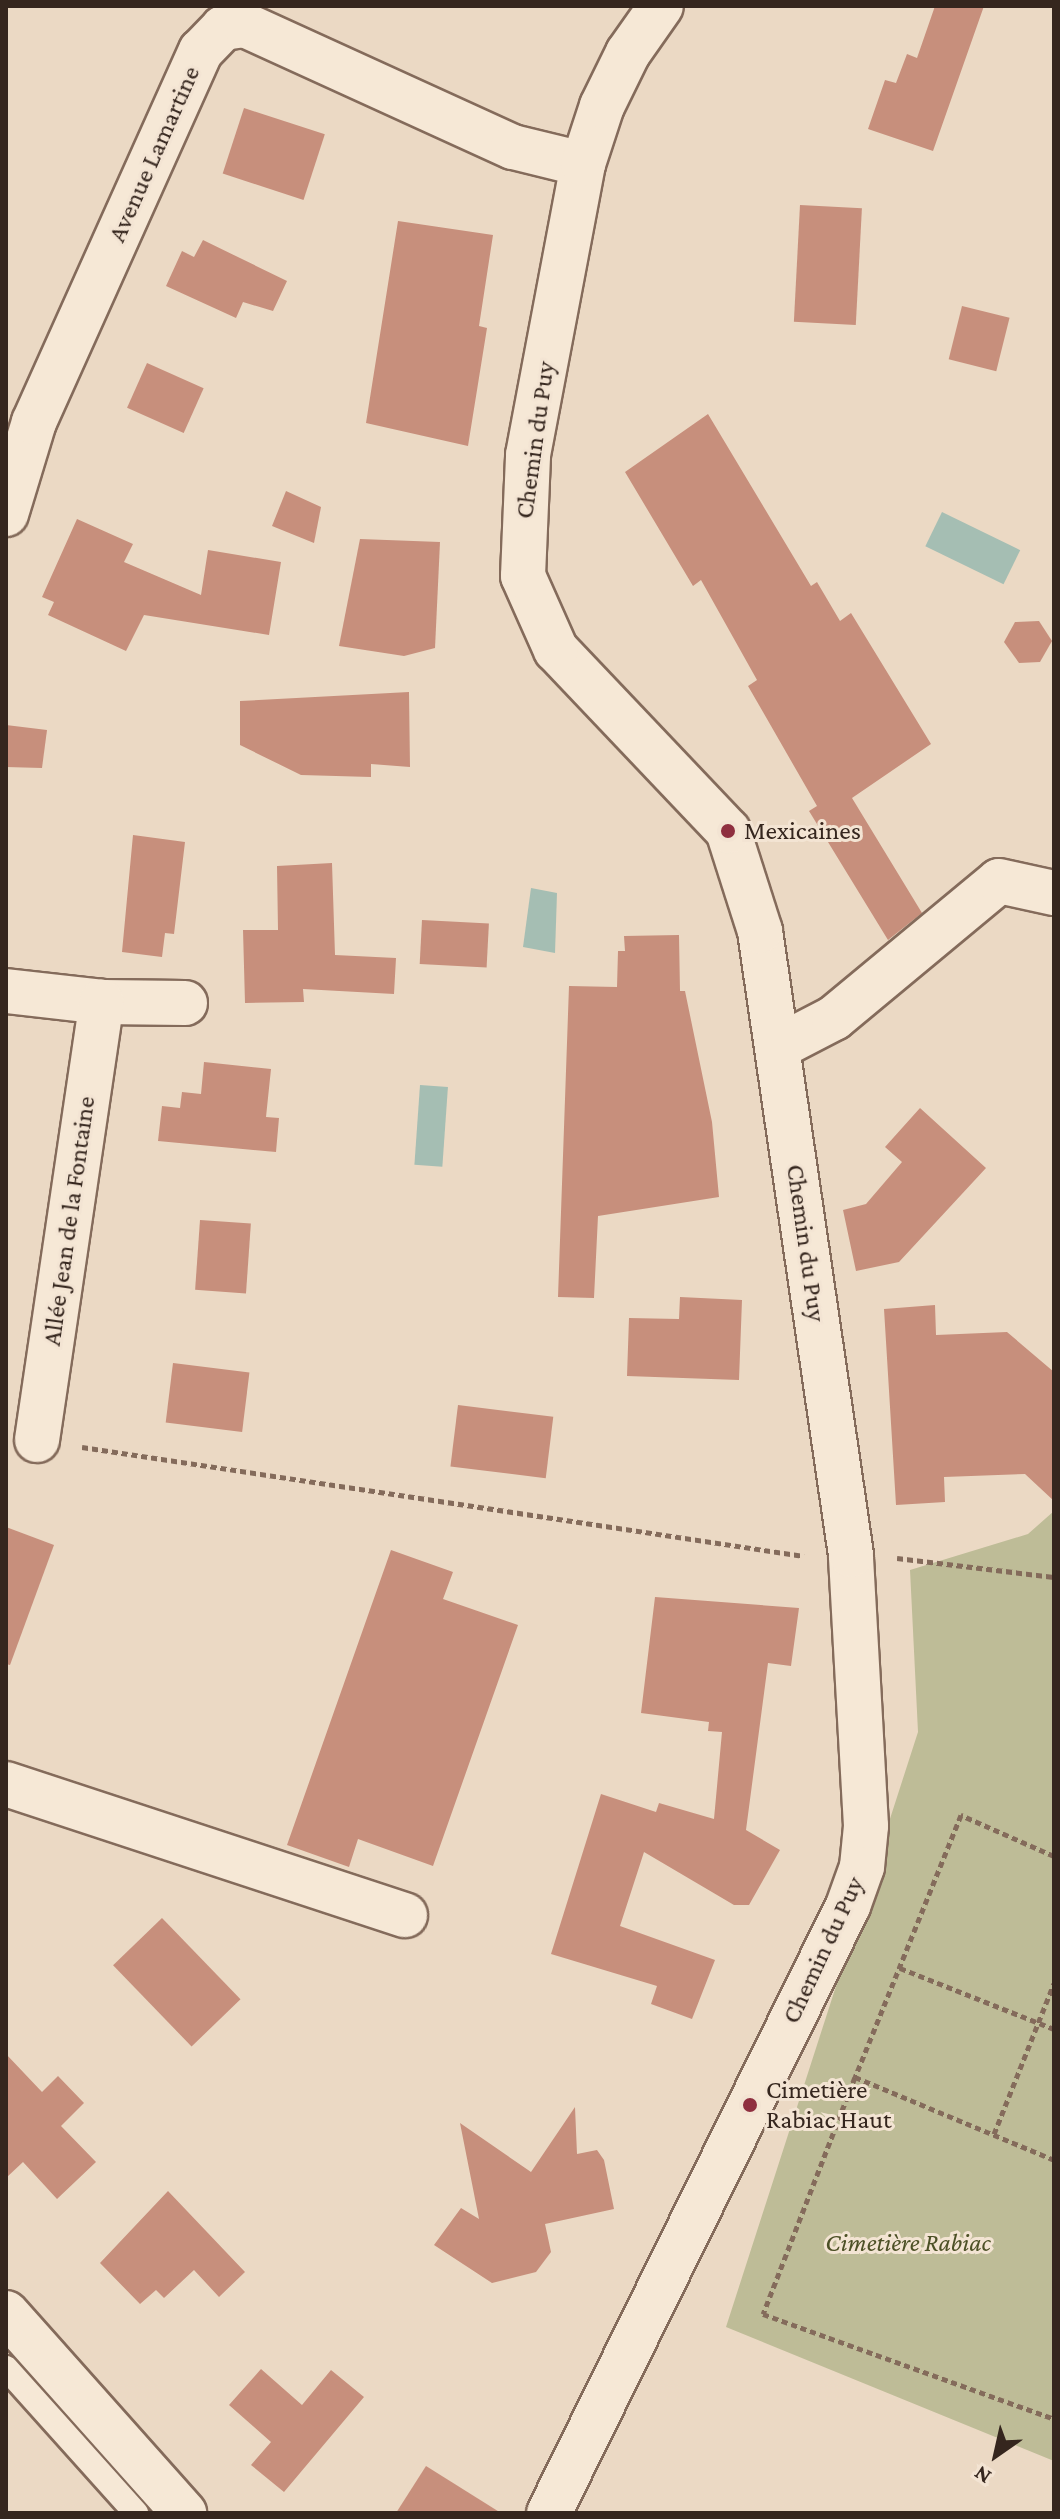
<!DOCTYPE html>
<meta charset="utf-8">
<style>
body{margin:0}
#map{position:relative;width:1060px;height:2519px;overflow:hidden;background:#ebd9c4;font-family:"Crimson Pro",serif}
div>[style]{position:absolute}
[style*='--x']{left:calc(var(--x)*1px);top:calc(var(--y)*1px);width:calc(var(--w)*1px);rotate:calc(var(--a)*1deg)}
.cemetery>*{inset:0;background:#bebc97}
.water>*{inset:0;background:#a5beb3;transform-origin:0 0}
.building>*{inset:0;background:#c78f7c;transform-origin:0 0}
.path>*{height:5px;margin-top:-2.5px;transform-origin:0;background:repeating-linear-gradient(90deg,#846b5b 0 6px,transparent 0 10px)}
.roads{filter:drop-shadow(2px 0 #846b5b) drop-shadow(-2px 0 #846b5b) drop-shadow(0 2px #846b5b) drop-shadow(0 -2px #846b5b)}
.lane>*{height:24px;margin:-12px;padding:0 12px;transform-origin:12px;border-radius:12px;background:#f6e8d6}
.street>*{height:44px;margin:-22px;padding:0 22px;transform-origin:22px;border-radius:22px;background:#f6e8d6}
.secondary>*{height:44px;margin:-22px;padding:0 22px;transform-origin:22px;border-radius:22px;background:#f6e8d6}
.dots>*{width:22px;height:22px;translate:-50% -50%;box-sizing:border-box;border:4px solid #f3e4d3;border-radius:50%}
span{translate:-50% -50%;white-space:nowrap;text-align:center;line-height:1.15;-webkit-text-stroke:6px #f3e4d3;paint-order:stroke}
.street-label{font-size:26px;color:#35261e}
.poi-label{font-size:26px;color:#35261e}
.left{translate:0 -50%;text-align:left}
.park-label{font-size:26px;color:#4c5026;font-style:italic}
.frame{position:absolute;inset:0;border:8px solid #35261e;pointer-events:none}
.north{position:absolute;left:956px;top:2415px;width:80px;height:80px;-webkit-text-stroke:6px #f3e4d3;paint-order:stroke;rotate:214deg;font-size:22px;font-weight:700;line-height:32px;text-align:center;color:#35261e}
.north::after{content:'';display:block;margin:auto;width:28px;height:36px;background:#35261e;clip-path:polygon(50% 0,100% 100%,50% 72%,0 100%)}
</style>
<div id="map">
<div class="cemetery">
<div style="clip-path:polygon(1054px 1511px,1054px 2461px,726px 2327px,918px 1732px,910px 1570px,1028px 1534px)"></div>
</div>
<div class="water">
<div style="left:942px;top:512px;width:87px;height:38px;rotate:26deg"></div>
<div style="clip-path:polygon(531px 888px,557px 893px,555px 953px,523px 947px)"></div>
<div style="left:420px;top:1085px;width:28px;height:80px;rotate:4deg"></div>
</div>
<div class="building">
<div style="clip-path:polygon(935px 6px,984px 6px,933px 151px,868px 129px,885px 80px,896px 83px,907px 54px,917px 58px)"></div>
<div style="left:244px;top:108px;width:85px;height:69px;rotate:18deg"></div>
<div style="left:800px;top:205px;width:62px;height:117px;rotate:3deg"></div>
<div style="clip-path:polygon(398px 221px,493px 235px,479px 326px,487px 328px,468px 446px,366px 423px)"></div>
<div style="clip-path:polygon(203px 240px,287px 281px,273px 311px,243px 302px,236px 318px,166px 286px,182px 251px,194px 257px)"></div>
<div style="left:962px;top:306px;width:49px;height:55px;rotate:14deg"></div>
<div style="left:147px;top:363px;width:62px;height:49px;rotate:24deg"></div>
<div style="clip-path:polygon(708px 414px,811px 586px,817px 582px,840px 621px,851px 613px,931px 744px,852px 798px,922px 913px,888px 940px,809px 811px,817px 806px,748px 686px,757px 680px,701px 580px,693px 586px,625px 472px)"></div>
<div style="clip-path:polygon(286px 491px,321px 507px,314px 543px,272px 526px)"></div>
<div style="clip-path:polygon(77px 519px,133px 544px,124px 562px,201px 595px,208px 550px,281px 562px,269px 635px,144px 615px,126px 651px,48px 615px,54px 602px,42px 597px)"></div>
<div style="clip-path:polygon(360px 539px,440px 542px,435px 648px,404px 656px,339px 646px)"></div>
<div style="clip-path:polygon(1039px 621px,1052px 641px,1040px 662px,1019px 663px,1004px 642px,1015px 622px)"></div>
<div style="clip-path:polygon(409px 692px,410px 767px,371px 764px,371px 777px,301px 775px,240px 745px,240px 701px)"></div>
<div style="clip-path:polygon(6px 725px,47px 730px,42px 768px,6px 767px)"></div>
<div style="clip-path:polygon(133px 835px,185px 842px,174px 934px,165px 933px,162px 957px,122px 952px)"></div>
<div style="clip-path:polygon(332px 863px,335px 955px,396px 958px,394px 994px,303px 989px,304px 1002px,245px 1003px,243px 930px,278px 930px,277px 866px)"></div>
<div style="left:422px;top:920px;width:67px;height:44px;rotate:3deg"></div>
<div style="clip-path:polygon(679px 935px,680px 991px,685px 991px,712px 1122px,719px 1197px,598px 1216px,594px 1298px,558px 1297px,569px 986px,617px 987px,618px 951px,625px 951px,624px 936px)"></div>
<div style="clip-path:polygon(204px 1062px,271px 1069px,266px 1117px,279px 1118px,276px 1152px,158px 1141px,162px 1106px,180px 1108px,182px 1092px,201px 1094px)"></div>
<div style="clip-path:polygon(920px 1108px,986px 1168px,899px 1262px,856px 1271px,843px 1210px,866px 1204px,902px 1162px,885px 1147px)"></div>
<div style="left:200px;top:1220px;width:51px;height:70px;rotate:4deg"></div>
<div style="clip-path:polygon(680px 1297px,742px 1300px,739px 1380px,627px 1376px,629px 1318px,679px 1319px)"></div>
<div style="clip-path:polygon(935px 1305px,936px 1335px,1007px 1332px,1054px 1372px,1054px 1501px,1025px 1474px,944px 1477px,945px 1502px,896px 1505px,884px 1309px)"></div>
<div style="left:173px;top:1363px;width:77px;height:60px;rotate:7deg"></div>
<div style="left:458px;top:1405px;width:96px;height:62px;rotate:7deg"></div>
<div style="clip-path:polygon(6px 1527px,54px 1545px,10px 1665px,6px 1664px)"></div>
<div style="clip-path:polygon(391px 1550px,453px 1572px,443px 1599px,518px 1625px,433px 1866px,358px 1839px,349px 1867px,287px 1845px)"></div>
<div style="clip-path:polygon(655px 1597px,799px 1608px,791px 1666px,768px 1663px,746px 1830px,780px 1850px,749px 1905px,734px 1905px,644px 1852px,620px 1926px,715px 1960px,692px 2019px,651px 2004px,657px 1986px,551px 1954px,601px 1794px,656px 1812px,659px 1803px,714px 1819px,722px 1732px,708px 1731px,709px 1722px,641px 1713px)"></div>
<div style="left:162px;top:1918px;width:113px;height:68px;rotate:46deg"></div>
<div style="clip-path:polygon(6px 2054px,42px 2092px,58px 2076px,84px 2103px,61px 2126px,96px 2162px,57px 2199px,23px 2162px,6px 2178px)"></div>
<div style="clip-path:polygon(575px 2107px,577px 2154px,597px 2150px,604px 2160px,614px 2209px,545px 2224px,551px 2252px,536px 2272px,492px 2283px,434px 2245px,461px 2208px,479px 2219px,460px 2123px,531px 2172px)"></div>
<div style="clip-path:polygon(168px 2191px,245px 2272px,219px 2297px,194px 2270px,164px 2298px,156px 2290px,140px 2304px,100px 2263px)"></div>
<div style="clip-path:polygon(261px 2369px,302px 2405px,331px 2370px,364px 2397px,284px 2492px,251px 2465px,271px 2442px,229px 2405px)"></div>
<div style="clip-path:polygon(426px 2466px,501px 2513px,396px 2513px)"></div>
</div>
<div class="path">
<div style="--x:82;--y:1447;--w:730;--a:8.59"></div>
<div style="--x:897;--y:1558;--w:158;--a:6.9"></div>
<div style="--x:1054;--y:1856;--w:102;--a:-156.2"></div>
<div style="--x:961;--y:1815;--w:283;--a:112"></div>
<div style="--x:855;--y:2077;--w:216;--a:22.6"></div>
<div style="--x:900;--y:1968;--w:166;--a:21.6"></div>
<div style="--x:855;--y:2077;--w:254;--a:111.2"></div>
<div style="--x:763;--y:2314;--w:309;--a:19.8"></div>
<div style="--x:994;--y:2134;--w:162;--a:-68.3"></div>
</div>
<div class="roads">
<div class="lane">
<div style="--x:6;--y:2368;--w:195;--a:48.1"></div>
</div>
<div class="street">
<div style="--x:6;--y:514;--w:96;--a:-73.1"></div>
<div style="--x:34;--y:422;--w:407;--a:-65.8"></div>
<div style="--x:201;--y:51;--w:32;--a:-46"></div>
<div style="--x:223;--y:28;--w:22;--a:-8"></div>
<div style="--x:245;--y:25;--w:294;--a:24.5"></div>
<div style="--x:513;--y:147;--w:72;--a:13.7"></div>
<div style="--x:6;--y:991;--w:97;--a:6.5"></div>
<div style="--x:102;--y:1002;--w:83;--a:0.7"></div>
<div style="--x:778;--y:1047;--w:63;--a:-27.4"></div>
<div style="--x:834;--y:1018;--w:214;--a:-39.7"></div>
<div style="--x:999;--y:881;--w:56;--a:12.3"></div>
<div style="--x:37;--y:1440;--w:443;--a:-81.6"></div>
<div style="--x:6;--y:1784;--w:420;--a:18.2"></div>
<div style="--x:549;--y:2513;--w:677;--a:-63.78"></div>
<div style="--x:848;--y:1906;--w:41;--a:-70.3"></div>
<div style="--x:862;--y:1867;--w:41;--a:-84.4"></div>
<div style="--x:866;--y:1826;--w:271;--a:-93.2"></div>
<div style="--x:851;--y:1555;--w:631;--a:-98.3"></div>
<div style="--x:760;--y:931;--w:105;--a:-107.7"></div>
<div style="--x:728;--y:831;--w:250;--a:-133.5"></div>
<div style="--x:556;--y:650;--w:81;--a:-114"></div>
<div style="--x:523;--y:576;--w:121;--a:-87.6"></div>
<div style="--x:528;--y:455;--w:296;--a:-79.3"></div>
<div style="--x:583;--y:164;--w:61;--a:-71.9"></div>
<div style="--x:602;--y:106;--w:59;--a:-63.9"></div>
<div style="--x:628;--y:53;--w:57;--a:-54.9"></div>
</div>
<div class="secondary">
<div style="--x:6;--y:2313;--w:268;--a:48.3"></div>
</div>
</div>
<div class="dots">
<div style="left:728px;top:831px;background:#8f2f3f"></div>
<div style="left:750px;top:2105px;background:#8f2f3f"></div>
</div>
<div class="street-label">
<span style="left:154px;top:154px;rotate:-66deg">Avenue Lamartine</span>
<span style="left:535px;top:440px;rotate:-82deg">Chemin du Puy</span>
<span style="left:69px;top:1221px;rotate:-82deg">Allée Jean de la Fontaine</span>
<span style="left:806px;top:1243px;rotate:82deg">Chemin du Puy</span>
<span style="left:823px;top:1950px;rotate:-65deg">Chemin du Puy</span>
</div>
<div class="poi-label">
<span class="left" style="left:744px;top:831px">Mexicaines</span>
<span class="left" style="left:766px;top:2105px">Cimetière<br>Rabiac Haut</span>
</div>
<div class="park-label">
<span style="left:908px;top:2243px">Cimetière Rabiac</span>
</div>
<div class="frame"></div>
<div class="north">N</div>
</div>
